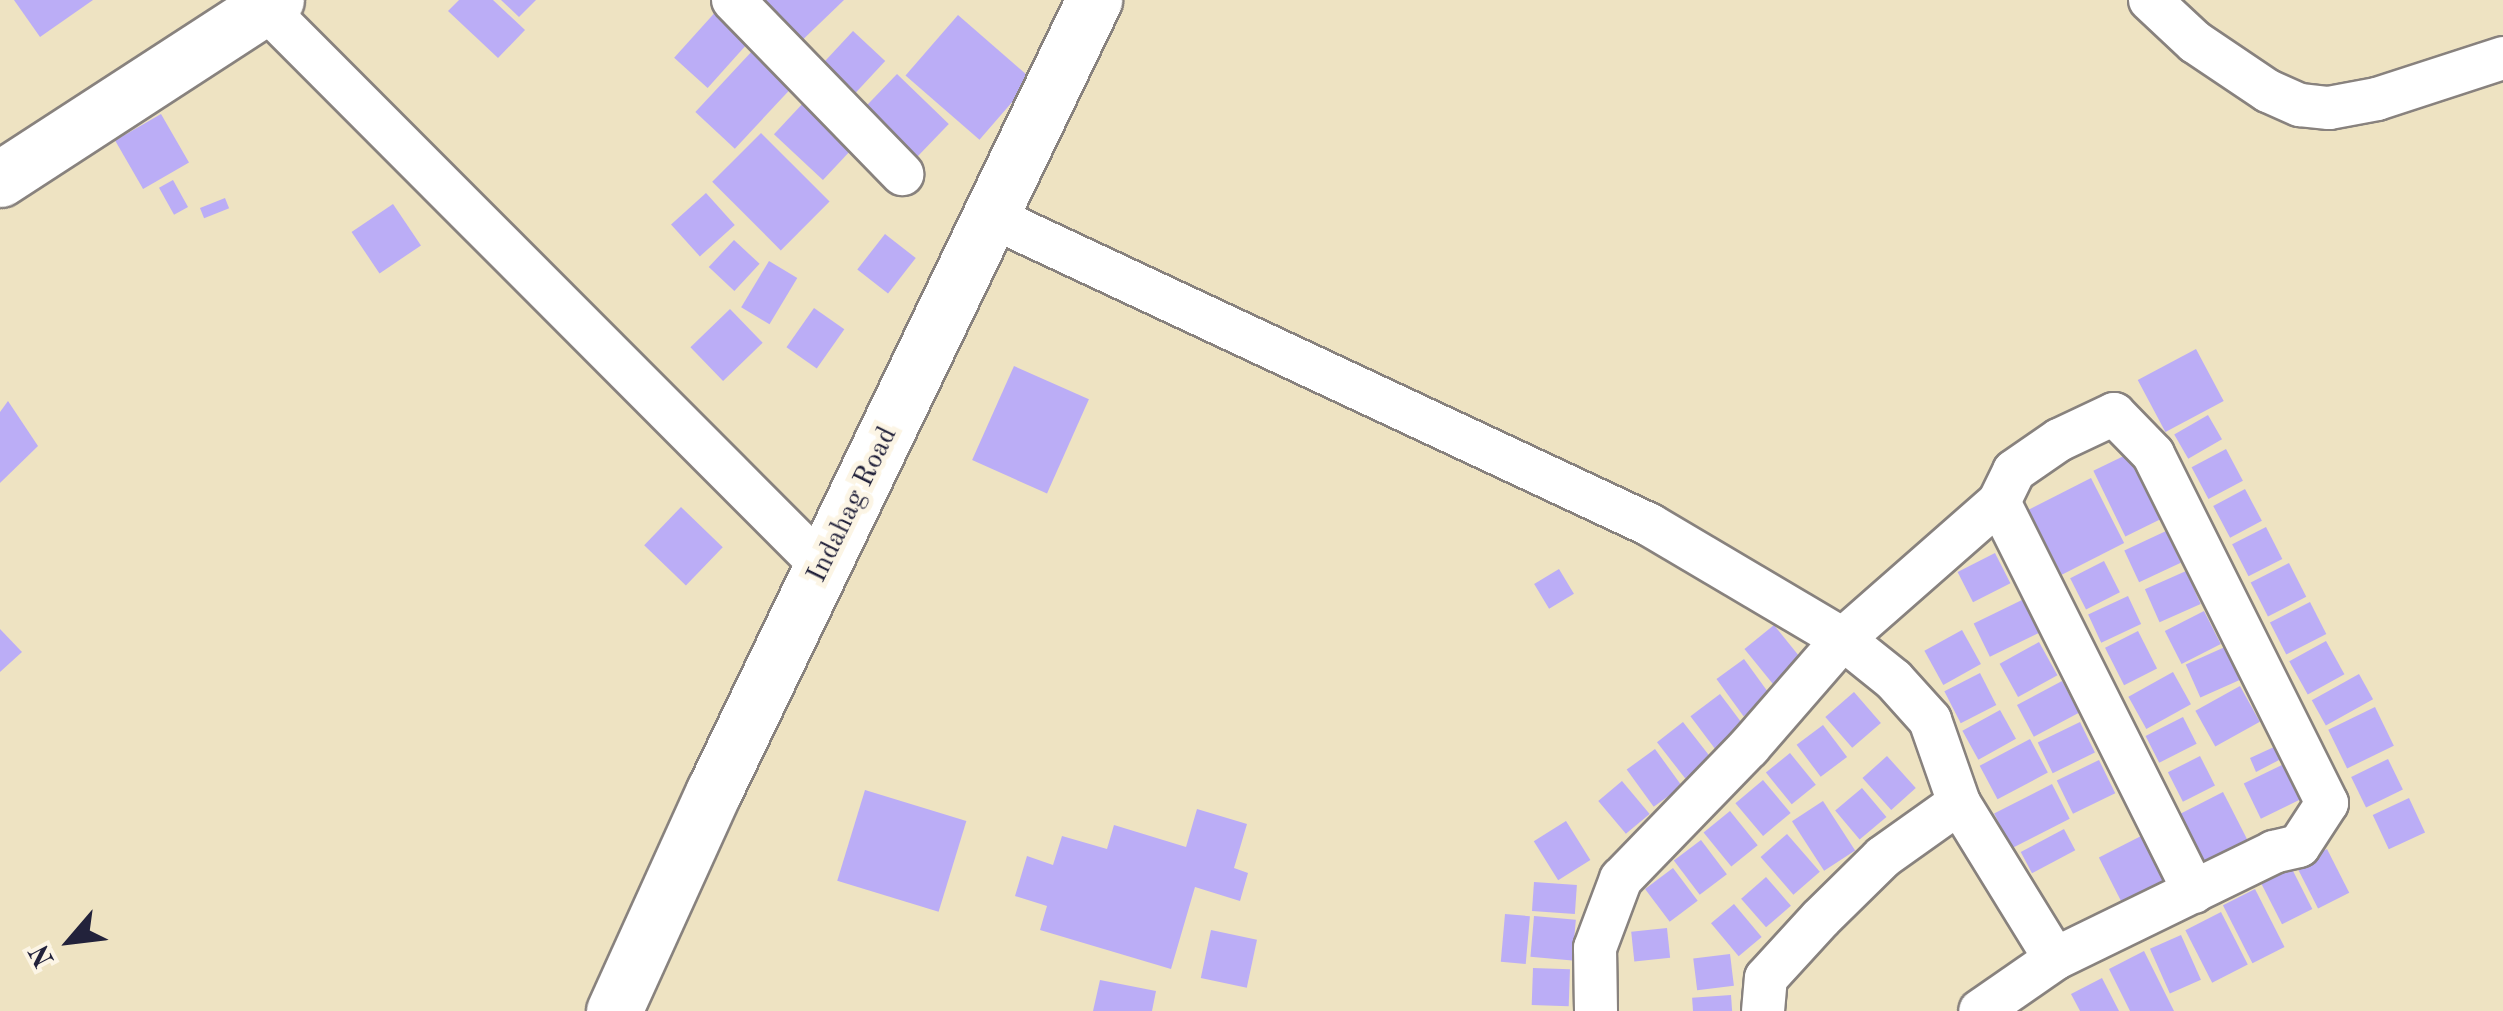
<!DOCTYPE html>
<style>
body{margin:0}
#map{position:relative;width:2503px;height:1011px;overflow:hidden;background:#eee3c2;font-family:"Old Standard TT",serif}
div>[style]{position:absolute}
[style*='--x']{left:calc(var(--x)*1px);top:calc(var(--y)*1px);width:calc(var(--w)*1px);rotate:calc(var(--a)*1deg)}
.building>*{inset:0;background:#bbadf6;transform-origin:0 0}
.roads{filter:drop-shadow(2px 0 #88827e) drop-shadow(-2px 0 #88827e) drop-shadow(0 2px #88827e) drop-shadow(0 -2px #88827e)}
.minor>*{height:42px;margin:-21px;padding:0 21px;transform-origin:21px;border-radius:21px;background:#fff}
.secondary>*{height:55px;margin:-27.5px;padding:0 27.5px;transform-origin:27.5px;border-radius:27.5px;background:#fff}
span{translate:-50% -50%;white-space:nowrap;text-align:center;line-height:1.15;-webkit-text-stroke:10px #fcf5e5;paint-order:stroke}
.street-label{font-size:28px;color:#22223b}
.north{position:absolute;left:20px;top:891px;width:100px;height:100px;-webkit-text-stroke:8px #fcf5e5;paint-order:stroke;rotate:242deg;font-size:28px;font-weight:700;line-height:40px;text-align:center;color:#22223b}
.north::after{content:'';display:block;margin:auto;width:35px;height:45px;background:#22223b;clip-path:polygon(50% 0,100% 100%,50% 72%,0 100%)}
</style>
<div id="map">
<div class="building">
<div style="clip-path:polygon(14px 0,93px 0,40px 37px)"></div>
<div style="clip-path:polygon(459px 0,493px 0,525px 30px,498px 58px,448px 11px)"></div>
<div style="clip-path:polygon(501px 0,536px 0,519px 17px)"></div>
<div style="clip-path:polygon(743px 0,844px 0,791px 51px)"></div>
<div style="left:719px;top:8px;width:45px;height:67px;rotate:42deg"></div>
<div style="left:958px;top:15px;width:98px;height:80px;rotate:41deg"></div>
<div style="left:853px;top:31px;width:44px;height:60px;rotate:43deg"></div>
<div style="left:754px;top:49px;width:54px;height:86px;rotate:43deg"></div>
<div style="left:897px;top:74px;width:72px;height:61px;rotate:44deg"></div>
<div style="left:806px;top:100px;width:67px;height:47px;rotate:43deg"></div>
<div style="left:161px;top:114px;width:56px;height:53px;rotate:60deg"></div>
<div style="left:761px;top:133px;width:97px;height:69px;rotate:45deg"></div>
<div style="left:173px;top:180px;width:31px;height:16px;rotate:61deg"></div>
<div style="left:706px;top:193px;width:43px;height:47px;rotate:48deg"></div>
<div style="left:225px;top:198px;width:11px;height:27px;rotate:68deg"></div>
<div style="left:393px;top:204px;width:50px;height:50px;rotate:56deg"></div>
<div style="left:885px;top:234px;width:39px;height:45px;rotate:38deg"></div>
<div style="left:734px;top:240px;width:35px;height:37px;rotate:43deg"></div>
<div style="left:769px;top:261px;width:33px;height:54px;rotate:31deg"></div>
<div style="left:814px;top:308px;width:37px;height:48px;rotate:35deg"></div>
<div style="left:730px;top:309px;width:47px;height:55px;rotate:46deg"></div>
<div style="left:2196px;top:349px;width:59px;height:66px;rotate:62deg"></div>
<div style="left:1014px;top:366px;width:82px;height:103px;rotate:24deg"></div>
<div style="clip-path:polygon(8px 401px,38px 446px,0 483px,0 412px)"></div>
<div style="left:2208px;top:415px;width:28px;height:39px;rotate:60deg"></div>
<div style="left:2226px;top:449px;width:36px;height:39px;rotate:62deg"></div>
<div style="left:2132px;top:452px;width:73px;height:43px;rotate:64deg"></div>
<div style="left:2091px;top:478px;width:73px;height:70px;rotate:63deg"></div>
<div style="left:2245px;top:489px;width:36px;height:36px;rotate:62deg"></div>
<div style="left:681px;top:507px;width:58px;height:53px;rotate:44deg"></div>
<div style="left:2266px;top:527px;width:36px;height:38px;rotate:63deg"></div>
<div style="left:2166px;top:531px;width:35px;height:46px;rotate:65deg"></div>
<div style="left:1995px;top:553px;width:34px;height:42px;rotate:63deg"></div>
<div style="left:2104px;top:561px;width:35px;height:38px;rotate:63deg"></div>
<div style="left:2289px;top:563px;width:38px;height:43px;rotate:63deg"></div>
<div style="left:1559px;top:569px;width:29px;height:29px;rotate:59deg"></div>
<div style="left:2186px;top:571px;width:36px;height:45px;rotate:66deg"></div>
<div style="left:2128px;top:596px;width:31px;height:44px;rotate:65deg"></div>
<div style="left:2024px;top:599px;width:37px;height:56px;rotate:64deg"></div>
<div style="left:2310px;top:602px;width:36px;height:45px;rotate:63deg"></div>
<div style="left:2204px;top:611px;width:37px;height:44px;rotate:63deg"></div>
<div style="left:1774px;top:625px;width:53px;height:38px;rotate:51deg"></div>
<div style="clip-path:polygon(0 629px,22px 652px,0 672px)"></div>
<div style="left:1962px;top:630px;width:39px;height:43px;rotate:61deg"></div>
<div style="left:2138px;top:631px;width:42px;height:37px;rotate:63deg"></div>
<div style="left:2326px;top:641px;width:38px;height:42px;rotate:61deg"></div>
<div style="left:2039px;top:642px;width:38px;height:45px;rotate:61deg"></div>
<div style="left:2225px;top:647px;width:36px;height:43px;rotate:66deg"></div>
<div style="left:1744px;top:659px;width:46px;height:34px;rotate:54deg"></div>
<div style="left:2173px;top:672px;width:37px;height:51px;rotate:61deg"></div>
<div style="left:1980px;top:673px;width:36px;height:40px;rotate:63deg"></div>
<div style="left:2359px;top:674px;width:29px;height:54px;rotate:61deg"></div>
<div style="left:2062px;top:681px;width:36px;height:51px;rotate:62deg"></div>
<div style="left:2240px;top:686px;width:41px;height:51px;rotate:61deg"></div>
<div style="left:1854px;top:692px;width:41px;height:38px;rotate:49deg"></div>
<div style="left:1720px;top:694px;width:41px;height:37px;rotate:53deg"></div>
<div style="left:2375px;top:707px;width:43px;height:52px;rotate:64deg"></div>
<div style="left:2000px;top:710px;width:33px;height:43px;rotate:61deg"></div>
<div style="left:2183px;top:717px;width:30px;height:42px;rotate:63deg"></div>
<div style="left:1683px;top:722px;width:46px;height:33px;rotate:52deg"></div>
<div style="left:2080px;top:722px;width:34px;height:47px;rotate:64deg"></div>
<div style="left:1823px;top:725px;width:40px;height:33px;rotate:53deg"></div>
<div style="left:2030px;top:739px;width:38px;height:57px;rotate:62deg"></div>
<div style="clip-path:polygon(2274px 747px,2281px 759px,2256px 772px,2250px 758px)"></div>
<div style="left:1655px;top:749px;width:46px;height:35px;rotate:54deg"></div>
<div style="left:1790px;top:753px;width:41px;height:31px;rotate:51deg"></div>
<div style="left:1887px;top:756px;width:43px;height:33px;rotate:48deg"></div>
<div style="left:2200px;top:756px;width:33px;height:36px;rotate:63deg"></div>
<div style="left:2388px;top:759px;width:34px;height:41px;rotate:64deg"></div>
<div style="left:2099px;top:760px;width:37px;height:47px;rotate:64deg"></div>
<div style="left:2286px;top:763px;width:39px;height:47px;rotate:64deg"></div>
<div style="left:1763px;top:780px;width:43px;height:36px;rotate:50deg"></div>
<div style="left:1622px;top:781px;width:43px;height:31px;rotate:50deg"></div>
<div style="left:2052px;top:784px;width:39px;height:65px;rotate:63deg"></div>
<div style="left:1862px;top:788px;width:38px;height:35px;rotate:50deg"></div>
<div style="left:865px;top:790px;width:106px;height:95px;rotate:17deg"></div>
<div style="left:2223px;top:792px;width:57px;height:50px;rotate:63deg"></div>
<div style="left:2409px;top:798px;width:38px;height:40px;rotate:65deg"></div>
<div style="left:1823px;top:801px;width:59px;height:37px;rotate:57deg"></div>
<div style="clip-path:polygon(1197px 809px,1247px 824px,1234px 868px,1248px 873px,1240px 901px,1195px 887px,1171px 969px,1040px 930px,1047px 906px,1015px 896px,1027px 856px,1053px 865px,1062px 836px,1107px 849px,1114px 825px,1186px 847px)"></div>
<div style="left:1730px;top:811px;width:44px;height:34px;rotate:51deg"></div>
<div style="left:1566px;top:821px;width:46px;height:38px;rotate:58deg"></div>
<div style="left:2064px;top:829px;width:24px;height:49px;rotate:62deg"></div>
<div style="left:2147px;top:833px;width:51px;height:54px;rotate:63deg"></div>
<div style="left:1787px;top:834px;width:50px;height:35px;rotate:49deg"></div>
<div style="left:1701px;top:840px;width:43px;height:34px;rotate:53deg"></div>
<div style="left:2327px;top:849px;width:49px;height:35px;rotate:63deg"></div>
<div style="left:2291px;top:867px;width:47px;height:34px;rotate:63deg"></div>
<div style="left:1673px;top:868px;width:41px;height:35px;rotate:53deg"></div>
<div style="left:1766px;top:877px;width:38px;height:33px;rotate:49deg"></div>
<div style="left:1534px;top:882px;width:43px;height:29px;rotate:4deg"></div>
<div style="left:2255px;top:889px;width:65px;height:36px;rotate:63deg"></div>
<div style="left:1734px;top:904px;width:43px;height:30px;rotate:50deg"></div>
<div style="left:2221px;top:912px;width:59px;height:40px;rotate:63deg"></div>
<div style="left:1505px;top:914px;width:25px;height:48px;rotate:5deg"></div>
<div style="left:1534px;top:916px;width:42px;height:41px;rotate:5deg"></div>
<div style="left:1667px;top:928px;width:30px;height:36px;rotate:84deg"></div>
<div style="left:1211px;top:930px;width:47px;height:49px;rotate:12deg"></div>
<div style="left:2181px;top:935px;width:49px;height:34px;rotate:66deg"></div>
<div style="clip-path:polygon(2144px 951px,2174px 1011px,2130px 1011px,2109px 969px)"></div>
<div style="left:1730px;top:954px;width:32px;height:37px;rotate:83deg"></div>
<div style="left:1533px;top:968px;width:37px;height:37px;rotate:2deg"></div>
<div style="clip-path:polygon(2102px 978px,2119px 1011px,2080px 1011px,2071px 994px)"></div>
<div style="clip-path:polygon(1100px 980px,1156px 991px,1152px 1011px,1093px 1011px)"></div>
<div style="left:1731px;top:995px;width:16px;height:39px;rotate:86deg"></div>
</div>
<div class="roads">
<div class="minor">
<div style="--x:733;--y:0;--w:243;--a:45.8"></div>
<div style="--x:2150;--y:0;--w:62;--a:43"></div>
<div style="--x:2195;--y:42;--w:88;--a:33.9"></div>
<div style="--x:2268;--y:91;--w:35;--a:24"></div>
<div style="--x:2300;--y:105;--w:29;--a:6"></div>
<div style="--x:2329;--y:108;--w:49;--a:-10.6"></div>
<div style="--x:2377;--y:99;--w:133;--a:-18"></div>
<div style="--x:266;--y:9;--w:788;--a:45.05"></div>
<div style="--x:992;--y:217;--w:727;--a:25.08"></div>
<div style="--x:1650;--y:525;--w:224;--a:30.6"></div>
<div style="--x:1843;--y:639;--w:65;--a:38.8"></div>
<div style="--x:1894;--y:680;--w:54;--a:48"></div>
<div style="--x:1930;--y:720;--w:88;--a:70.7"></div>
<div style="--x:1959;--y:803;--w:183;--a:58.4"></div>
<div style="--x:1999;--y:502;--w:436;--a:63.4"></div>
<div style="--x:1596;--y:1011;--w:63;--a:-90.9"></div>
<div style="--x:1595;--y:948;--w:74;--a:-69.4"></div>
<div style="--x:1621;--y:879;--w:184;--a:-45.9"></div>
<div style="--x:1749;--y:747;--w:143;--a:-49"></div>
<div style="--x:1843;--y:639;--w:208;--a:-41.3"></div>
<div style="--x:1999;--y:502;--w:34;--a:-64"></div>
<div style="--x:2014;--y:471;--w:55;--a:-34.6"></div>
<div style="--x:2059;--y:440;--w:61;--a:-25.3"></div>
<div style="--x:2114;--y:414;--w:56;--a:45.7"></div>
<div style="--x:2153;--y:454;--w:390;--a:63.5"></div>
<div style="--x:2327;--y:803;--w:51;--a:123.1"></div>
<div style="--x:2299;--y:846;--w:26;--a:167"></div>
<div style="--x:2274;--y:852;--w:244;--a:154"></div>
<div style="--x:2055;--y:959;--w:91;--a:145.3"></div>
<div style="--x:1763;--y:1011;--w:33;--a:-85"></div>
<div style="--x:1766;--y:978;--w:81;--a:-47.5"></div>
<div style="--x:1821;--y:918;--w:87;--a:-44.5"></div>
<div style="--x:1883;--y:857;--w:93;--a:-35.4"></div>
</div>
<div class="secondary">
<div style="--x:0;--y:179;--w:329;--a:-33"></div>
<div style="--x:614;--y:1011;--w:242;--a:-65.6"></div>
<div style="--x:714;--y:791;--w:878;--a:-64.34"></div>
</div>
</div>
<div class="street-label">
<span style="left:853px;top:505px;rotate:-64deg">Indahag Road</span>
</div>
<div class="north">N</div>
</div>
